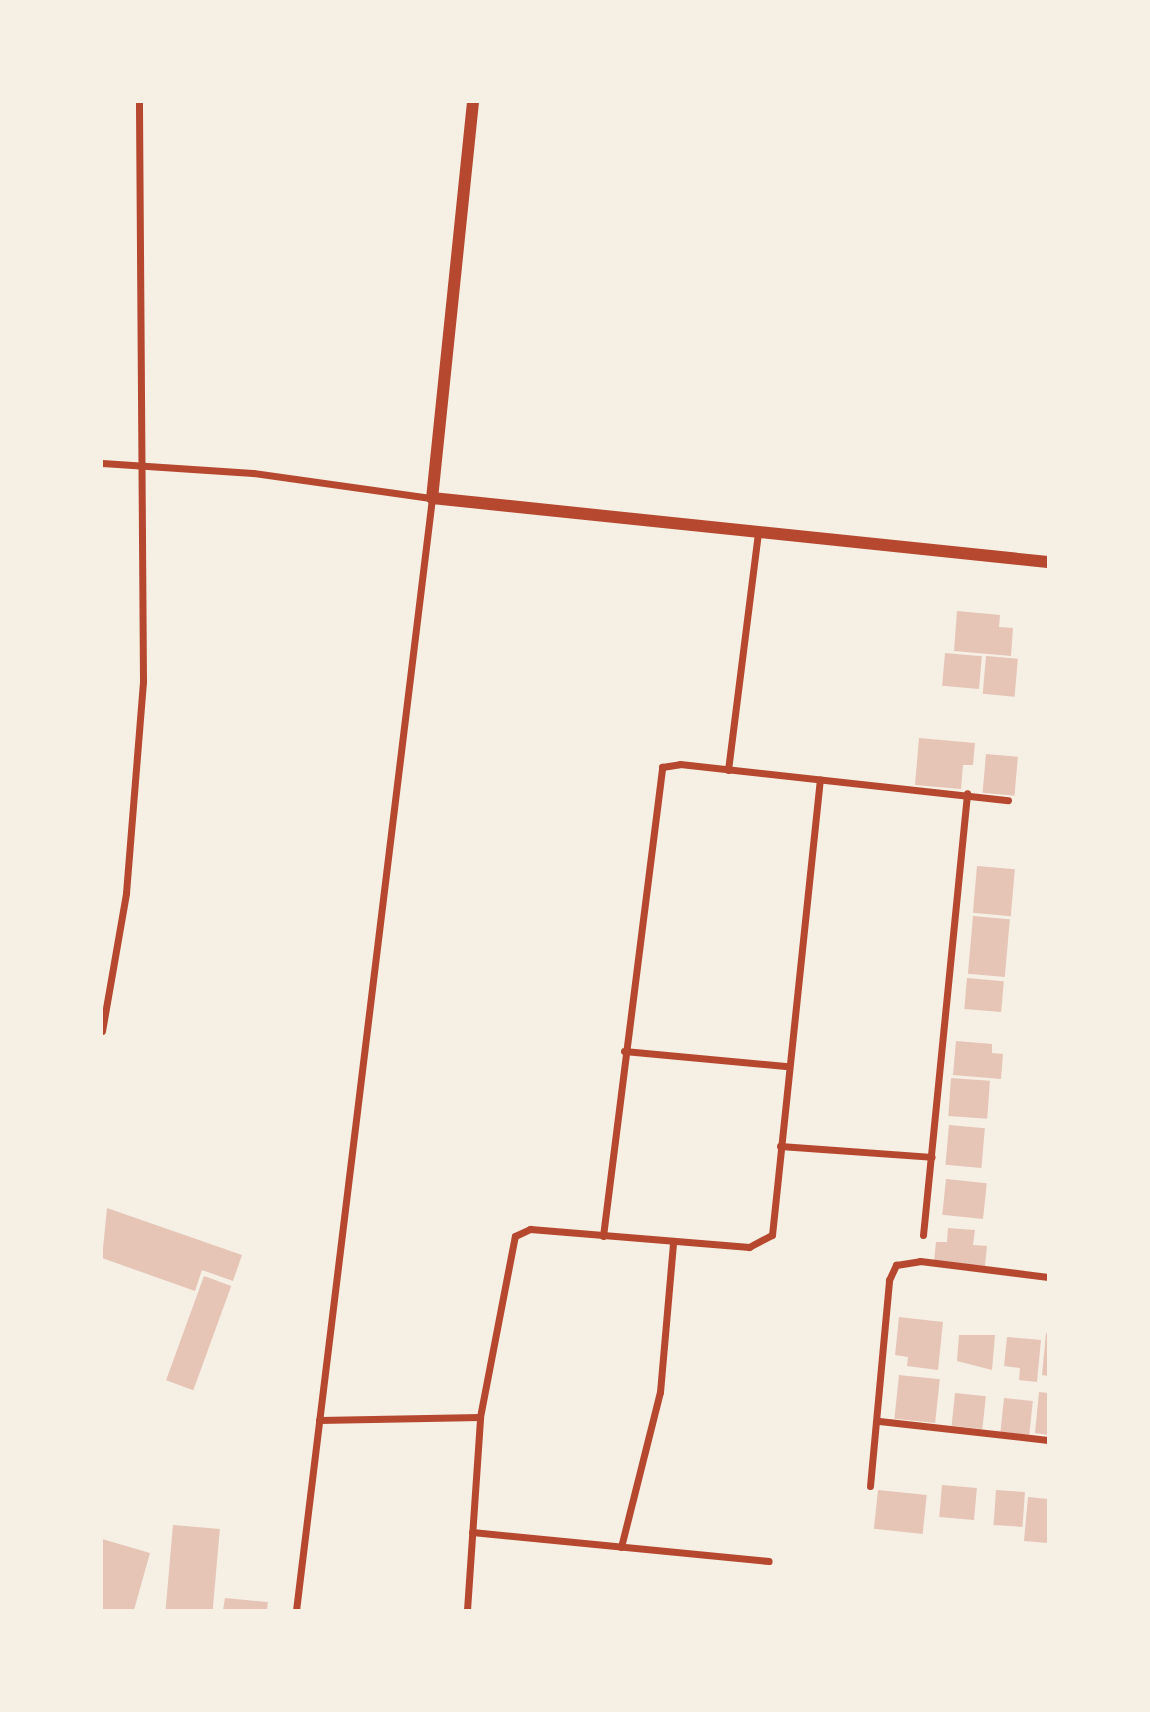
<!DOCTYPE html>
<style>
body{margin:0}
#map{position:relative;width:1150px;height:1712px;overflow:hidden;background:#f6efe4;font-family:"IBM Plex Sans",sans-serif}
div>[style]{position:absolute}
[style*='--x']{left:calc(var(--x)*1px);top:calc(var(--y)*1px);width:calc(var(--w)*1px);rotate:calc(var(--a)*1deg)}
.building>*{inset:0;background:#e6c5b7;transform-origin:0 0}
.minor>*{height:7px;margin:-3.5px;padding:0 3.5px;transform-origin:3.5px;border-radius:3.5px;background:#b5482f}
.tertiary>*{height:12px;margin:-6px;padding:0 6px;transform-origin:6px;border-radius:6px;background:#b5482f}
span{translate:-50% -50%;white-space:nowrap;text-align:center;line-height:1.15;-webkit-text-stroke:5px #f6efe4;paint-order:stroke}
.frame{position:absolute;inset:0;border:103px solid #f6efe4;pointer-events:none}
</style>
<div id="map">
<div class="building">
<div style="clip-path:polygon(957px 611px,1000px 615px,999px 627px,1013px 628px,1011px 656px,954px 651px)"></div>
<div style="left:945px;top:653px;width:37px;height:33px;rotate:5deg"></div>
<div style="left:986px;top:656px;width:32px;height:38px;rotate:5deg"></div>
<div style="clip-path:polygon(919px 738px,975px 743px,973px 765px,963px 765px,961px 789px,915px 785px)"></div>
<div style="left:986px;top:754px;width:32px;height:39px;rotate:5deg"></div>
<div style="left:977px;top:866px;width:38px;height:47px;rotate:5deg"></div>
<div style="left:973px;top:916px;width:37px;height:58px;rotate:5deg"></div>
<div style="left:967px;top:978px;width:37px;height:31px;rotate:5deg"></div>
<div style="clip-path:polygon(956px 1041px,992px 1044px,992px 1053px,1003px 1054px,1001px 1079px,953px 1075px)"></div>
<div style="left:951px;top:1078px;width:39px;height:38px;rotate:4deg"></div>
<div style="left:949px;top:1125px;width:36px;height:40px;rotate:5deg"></div>
<div style="left:946px;top:1179px;width:41px;height:36px;rotate:6deg"></div>
<div style="clip-path:polygon(107px 1208px,242px 1255px,233px 1281px,202px 1270px,195px 1291px,102px 1258px)"></div>
<div style="clip-path:polygon(948px 1228px,975px 1230px,973px 1245px,987px 1246px,985px 1266px,934px 1262px,936px 1242px,947px 1242px)"></div>
<div style="left:204px;top:1276px;width:29px;height:111px;rotate:20deg"></div>
<div style="clip-path:polygon(899px 1317px,943px 1322px,938px 1370px,907px 1366px,908px 1357px,895px 1355px)"></div>
<div style="clip-path:polygon(1046px 1333px,1048px 1334px,1048px 1376px,1042px 1375px)"></div>
<div style="clip-path:polygon(959px 1335px,995px 1335px,992px 1370px,957px 1361px)"></div>
<div style="clip-path:polygon(1007px 1337px,1041px 1340px,1037px 1382px,1019px 1380px,1020px 1368px,1004px 1366px)"></div>
<div style="left:899px;top:1375px;width:41px;height:44px;rotate:6deg"></div>
<div style="clip-path:polygon(1039px 1392px,1048px 1393px,1048px 1435px,1035px 1433px)"></div>
<div style="left:955px;top:1393px;width:31px;height:33px;rotate:6deg"></div>
<div style="left:1004px;top:1398px;width:29px;height:34px;rotate:6deg"></div>
<div style="left:942px;top:1485px;width:35px;height:32px;rotate:5deg"></div>
<div style="left:878px;top:1490px;width:49px;height:39px;rotate:6deg"></div>
<div style="left:996px;top:1490px;width:29px;height:35px;rotate:4deg"></div>
<div style="clip-path:polygon(1028px 1497px,1048px 1499px,1048px 1543px,1024px 1541px)"></div>
<div style="left:173px;top:1525px;width:47px;height:85px;rotate:5deg"></div>
<div style="clip-path:polygon(102px 1539px,150px 1553px,134px 1610px,102px 1610px)"></div>
<div style="clip-path:polygon(225px 1598px,268px 1602px,267px 1610px,223px 1610px)"></div>
</div>
<div class="minor">
<div style="--x:102;--y:463;--w:151;--a:3.8"></div>
<div style="--x:253;--y:473;--w:181;--a:8"></div>
<div style="--x:432;--y:498;--w:1120;--a:96.97"></div>
<div style="--x:728;--y:770;--w:241;--a:-82.8"></div>
<div style="--x:102;--y:1031;--w:140;--a:-80.1"></div>
<div style="--x:126;--y:893;--w:213;--a:-85.4"></div>
<div style="--x:143;--y:681;--w:579;--a:-90.4"></div>
<div style="--x:624;--y:1051;--w:162;--a:5.3"></div>
<div style="--x:780;--y:1146;--w:152;--a:4.1"></div>
<div style="--x:923;--y:1235;--w:444;--a:-84.3"></div>
<div style="--x:603;--y:1236;--w:473;--a:-82.8"></div>
<div style="--x:662;--y:767;--w:18;--a:-9"></div>
<div style="--x:680;--y:764;--w:330;--a:6.3"></div>
<div style="--x:319;--y:1420;--w:161;--a:-1.1"></div>
<div style="--x:879;--y:1421;--w:170;--a:6.4"></div>
<div style="--x:870;--y:1486;--w:207;--a:-84.7"></div>
<div style="--x:889;--y:1280;--w:17;--a:-65"></div>
<div style="--x:896;--y:1265;--w:24;--a:-9"></div>
<div style="--x:920;--y:1261;--w:129;--a:7.1"></div>
<div style="--x:472;--y:1532;--w:298;--a:5.6"></div>
<div style="--x:621;--y:1547;--w:160;--a:-75.9"></div>
<div style="--x:660;--y:1392;--w:151;--a:-85"></div>
<div style="--x:467;--y:1610;--w:193;--a:-86.1"></div>
<div style="--x:480;--y:1417;--w:184;--a:-79.1"></div>
<div style="--x:515;--y:1236;--w:17;--a:-25"></div>
<div style="--x:530;--y:1229;--w:220;--a:4.7"></div>
<div style="--x:749;--y:1247;--w:26;--a:-28"></div>
<div style="--x:772;--y:1235;--w:458;--a:-84"></div>
</div>
<div class="tertiary">
<div style="--x:473;--y:102;--w:398;--a:95.9"></div>
<div style="--x:432;--y:498;--w:619;--a:5.93"></div>
</div>
<div class="frame"></div>
</div>
